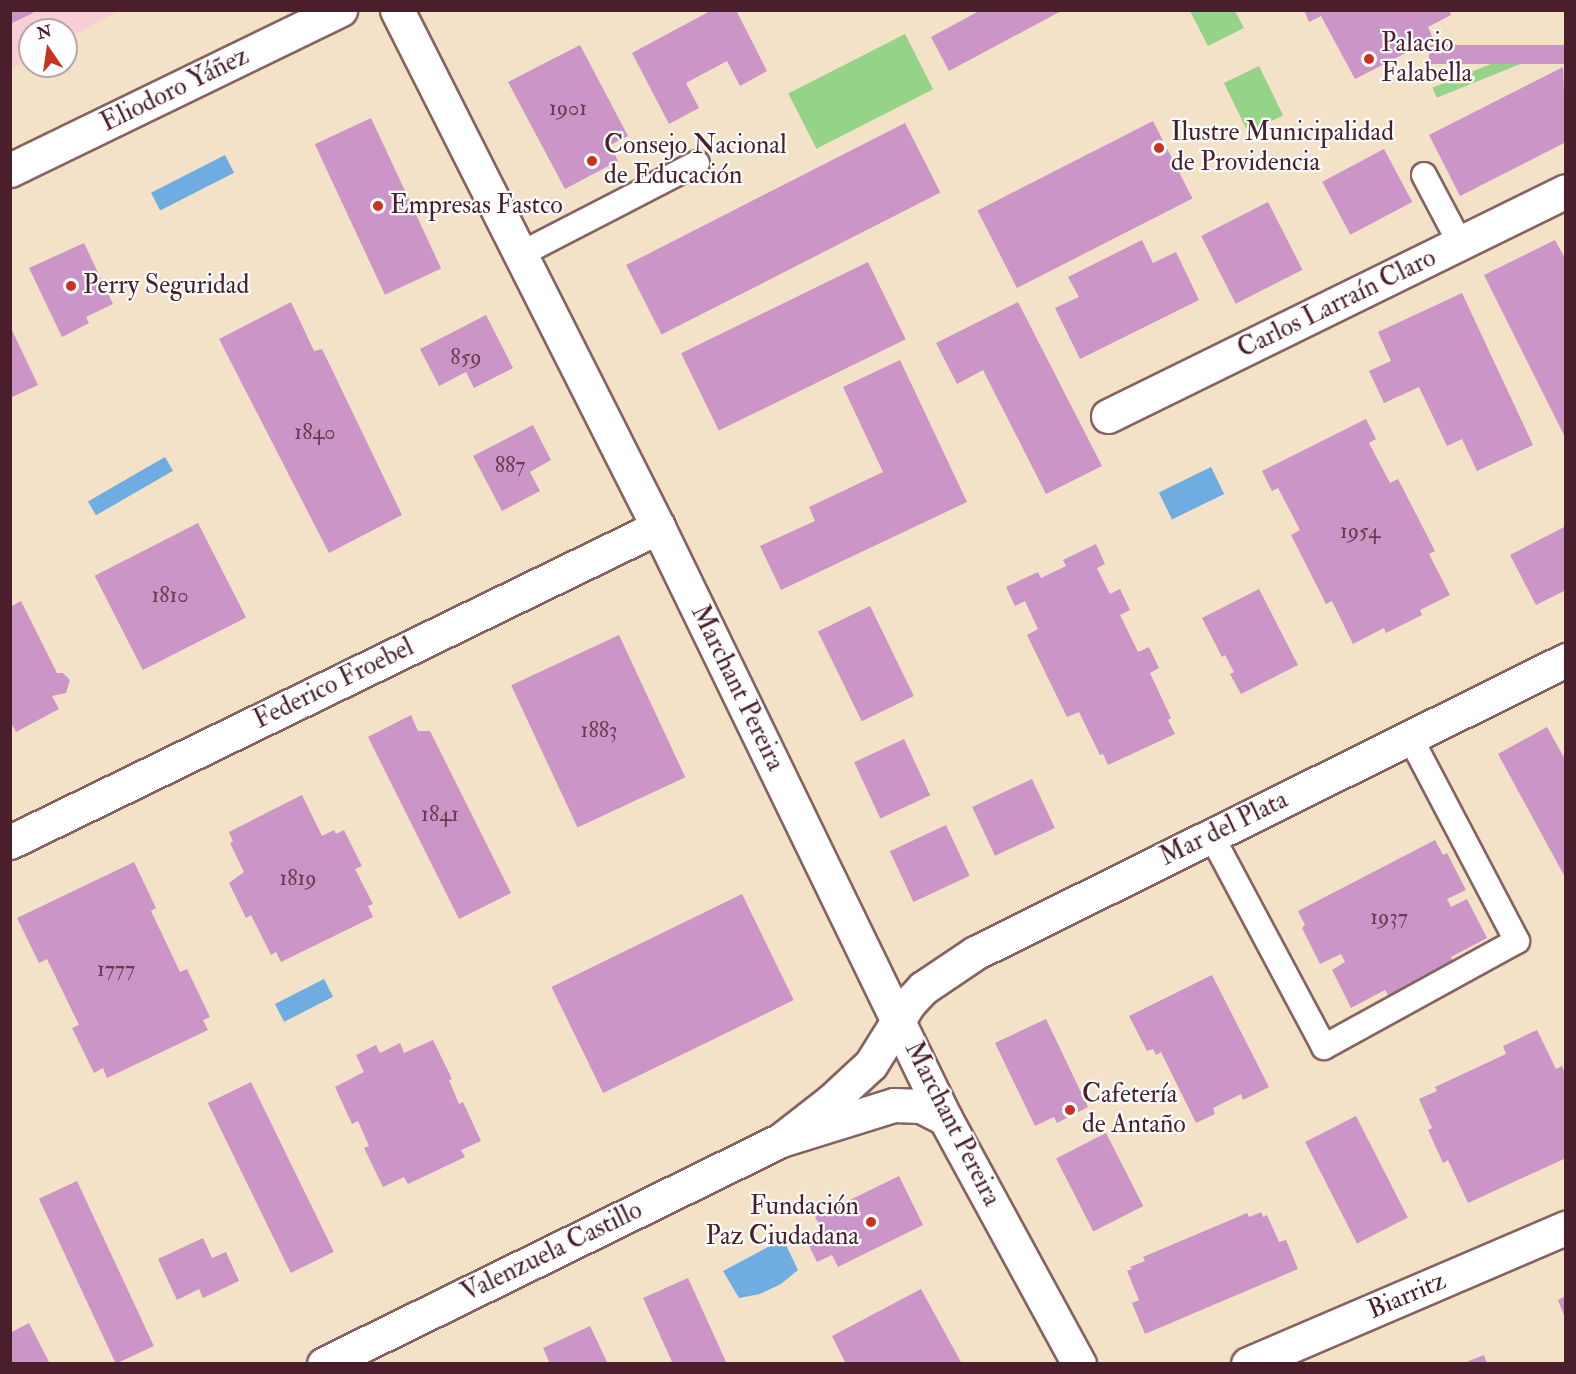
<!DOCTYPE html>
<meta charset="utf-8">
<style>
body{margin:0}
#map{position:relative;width:1576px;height:1374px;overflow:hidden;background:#f3e2c7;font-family:"IM FELL Double Pica",serif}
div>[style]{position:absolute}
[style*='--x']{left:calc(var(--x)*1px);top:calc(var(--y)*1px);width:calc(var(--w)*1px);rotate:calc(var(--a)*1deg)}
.built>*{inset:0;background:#f7cfd5}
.green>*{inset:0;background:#95d388;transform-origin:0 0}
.water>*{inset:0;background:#6face1;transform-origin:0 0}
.building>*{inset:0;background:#cc95c7;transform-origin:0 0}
.roads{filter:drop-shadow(2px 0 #856362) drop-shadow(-2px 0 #856362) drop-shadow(0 2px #856362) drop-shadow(0 -2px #856362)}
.lane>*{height:24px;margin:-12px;padding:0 12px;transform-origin:12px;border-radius:12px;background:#fff}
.street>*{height:33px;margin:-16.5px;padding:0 16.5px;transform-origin:16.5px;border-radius:16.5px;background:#fff}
.primary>*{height:33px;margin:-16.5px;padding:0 16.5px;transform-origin:16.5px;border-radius:16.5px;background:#fff}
.dots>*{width:16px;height:16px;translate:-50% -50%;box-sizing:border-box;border:3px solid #fff;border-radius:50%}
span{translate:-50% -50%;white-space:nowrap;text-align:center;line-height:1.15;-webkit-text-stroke:4.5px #fff;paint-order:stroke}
.number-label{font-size:22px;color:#6a3c52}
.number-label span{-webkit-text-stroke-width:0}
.poi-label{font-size:26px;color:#4a1f2b}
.left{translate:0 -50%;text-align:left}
.right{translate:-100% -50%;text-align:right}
.street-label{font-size:26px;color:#4a1f2b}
.frame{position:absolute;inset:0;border:12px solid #4a1f2b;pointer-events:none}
.north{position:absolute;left:18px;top:18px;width:60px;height:60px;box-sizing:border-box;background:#fff;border:2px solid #b7a5aa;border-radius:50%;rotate:347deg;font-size:16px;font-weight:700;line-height:24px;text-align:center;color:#4a1f2b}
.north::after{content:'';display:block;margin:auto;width:21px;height:27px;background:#c8321e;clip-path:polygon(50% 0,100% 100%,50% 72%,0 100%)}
</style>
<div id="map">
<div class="built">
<div style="clip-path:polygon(11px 11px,120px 11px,66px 39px,66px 30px,30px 30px,30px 59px,11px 69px)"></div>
</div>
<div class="green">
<div style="clip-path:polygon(1190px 11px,1235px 11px,1244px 28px,1208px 46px)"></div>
<div style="left:905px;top:34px;width:62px;height:131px;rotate:63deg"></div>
<div style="left:1528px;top:49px;width:11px;height:103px;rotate:68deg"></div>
<div style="left:1259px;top:66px;width:55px;height:39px;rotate:64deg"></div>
</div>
<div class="water">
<div style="left:225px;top:155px;width:20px;height:83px;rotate:63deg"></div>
<div style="left:165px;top:457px;width:16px;height:89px;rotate:60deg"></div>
<div style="left:1211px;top:467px;width:30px;height:58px;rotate:64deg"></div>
<div style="left:324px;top:979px;width:20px;height:55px;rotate:63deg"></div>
<div style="clip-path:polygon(783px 1239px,798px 1270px,781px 1284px,760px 1294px,739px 1298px,723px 1271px)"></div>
</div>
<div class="building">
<div style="clip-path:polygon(10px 10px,32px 10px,33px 13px,10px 24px)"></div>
<div style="clip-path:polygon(712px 10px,736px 10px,767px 71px,740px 86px,727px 61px,686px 83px,699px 108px,669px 124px,632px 53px)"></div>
<div style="clip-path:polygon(981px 10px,1063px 10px,949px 71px,931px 37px)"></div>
<div style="clip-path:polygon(1304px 10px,1449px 10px,1451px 15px,1428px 27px,1433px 39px,1355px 79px,1321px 16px,1309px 22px)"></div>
<div style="clip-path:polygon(580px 45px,628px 136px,610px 145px,618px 161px,565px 189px,508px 82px)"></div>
<div style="left:1566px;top:45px;width:19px;height:137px;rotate:90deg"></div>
<div style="clip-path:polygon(1563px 67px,1566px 142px,1460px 196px,1429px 135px)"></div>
<div style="left:371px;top:118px;width:166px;height:62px;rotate:65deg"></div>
<div style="left:1153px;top:121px;width:87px;height:197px;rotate:63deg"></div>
<div style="left:905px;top:123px;width:78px;height:313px;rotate:63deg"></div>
<div style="left:1384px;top:149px;width:60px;height:70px;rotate:62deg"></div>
<div style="left:1268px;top:202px;width:76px;height:75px;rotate:63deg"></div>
<div style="clip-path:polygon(1142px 240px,1153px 263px,1176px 252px,1199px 300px,1080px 359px,1055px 308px,1079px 297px,1068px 277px)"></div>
<div style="clip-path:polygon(1555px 240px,1566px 260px,1566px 439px,1484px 275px)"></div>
<div style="clip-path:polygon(84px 243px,113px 304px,86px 317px,89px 323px,62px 337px,29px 268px)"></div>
<div style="left:868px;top:262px;width:86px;height:208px;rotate:64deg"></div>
<div style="clip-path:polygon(1462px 293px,1533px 445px,1477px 471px,1462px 439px,1447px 446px,1419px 387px,1384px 403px,1369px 371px,1391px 361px,1378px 332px)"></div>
<div style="clip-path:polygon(291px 302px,314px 351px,322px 349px,402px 515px,329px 553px,219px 339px)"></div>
<div style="clip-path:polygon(1018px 302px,1102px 466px,1046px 494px,983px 370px,957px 384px,936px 343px)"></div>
<div style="clip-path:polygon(486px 315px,513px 368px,474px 388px,466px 372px,439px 386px,420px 349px)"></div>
<div style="clip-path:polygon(10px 326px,38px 385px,10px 398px)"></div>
<div style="clip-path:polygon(900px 360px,967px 502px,781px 590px,760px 546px,815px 521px,809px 507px,883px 472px,843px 387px)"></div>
<div style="clip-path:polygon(1366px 419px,1376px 439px,1369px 443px,1390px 483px,1398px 479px,1435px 551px,1429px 554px,1450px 595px,1420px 610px,1422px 615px,1386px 633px,1384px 628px,1353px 644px,1332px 601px,1326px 604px,1291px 535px,1300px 530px,1278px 488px,1272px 491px,1262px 471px)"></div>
<div style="clip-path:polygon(533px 425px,551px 460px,530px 472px,540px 491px,502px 511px,473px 456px)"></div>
<div style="left:198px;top:523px;width:106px;height:116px;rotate:63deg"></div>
<div style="clip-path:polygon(1566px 526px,1566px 590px,1536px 605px,1510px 555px)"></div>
<div style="clip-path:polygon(1096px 544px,1105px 564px,1097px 568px,1110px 594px,1120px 589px,1130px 610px,1120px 615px,1138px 652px,1149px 647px,1159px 668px,1150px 673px,1171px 718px,1168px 720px,1175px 734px,1108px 765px,1103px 754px,1100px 755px,1079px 712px,1067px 717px,1027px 635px,1038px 629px,1025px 601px,1015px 606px,1006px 587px,1038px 572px,1041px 578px,1066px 566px,1063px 560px)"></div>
<div style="clip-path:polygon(1259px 589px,1298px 665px,1241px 694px,1230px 674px,1234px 672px,1225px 655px,1222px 657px,1202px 618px)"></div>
<div style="clip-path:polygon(21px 601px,57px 673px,63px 673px,70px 680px,66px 693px,52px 696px,59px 709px,16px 732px,10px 721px,10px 607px)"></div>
<div style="left:870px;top:606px;width:100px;height:58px;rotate:64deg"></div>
<div style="left:619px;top:635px;width:157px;height:119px;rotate:65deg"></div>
<div style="clip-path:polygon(411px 715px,418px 731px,430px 731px,511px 893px,459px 919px,368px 737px)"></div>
<div style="clip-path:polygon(1547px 727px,1566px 761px,1566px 879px,1498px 754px)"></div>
<div style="left:904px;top:739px;width:62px;height:55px;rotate:65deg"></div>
<div style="left:1032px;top:779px;width:54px;height:66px;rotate:65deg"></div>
<div style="clip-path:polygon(302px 795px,322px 836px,334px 830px,336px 834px,344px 830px,362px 866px,355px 869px,373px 904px,368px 906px,373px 917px,281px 962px,276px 952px,271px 955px,251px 915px,246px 918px,229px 883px,244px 872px,230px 843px,233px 842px,229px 832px)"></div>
<div style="left:946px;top:825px;width:56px;height:62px;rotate:65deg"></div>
<div style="clip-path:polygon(1435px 840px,1443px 855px,1447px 853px,1466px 890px,1447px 899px,1451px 907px,1467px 899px,1487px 938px,1451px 957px,1453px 962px,1450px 966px,1394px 996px,1388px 995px,1385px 990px,1351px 1008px,1332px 970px,1345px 962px,1341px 954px,1320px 964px,1302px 928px,1305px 925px,1298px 911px)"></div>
<div style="clip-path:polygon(134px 862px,156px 908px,151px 911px,180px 972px,187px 969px,210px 1017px,203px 1020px,208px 1030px,107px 1078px,103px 1068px,94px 1073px,72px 1028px,79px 1025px,47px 959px,39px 963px,17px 918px)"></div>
<div style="left:742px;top:894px;width:118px;height:212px;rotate:64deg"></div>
<div style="clip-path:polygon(1212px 975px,1269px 1087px,1243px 1100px,1241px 1094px,1213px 1108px,1215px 1114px,1196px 1123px,1161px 1052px,1156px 1055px,1153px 1049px,1147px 1051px,1129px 1016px)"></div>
<div style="clip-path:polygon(1046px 1019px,1088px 1107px,1057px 1123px,1054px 1117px,1035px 1126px,995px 1043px)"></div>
<div style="clip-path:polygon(1537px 1030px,1556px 1069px,1562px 1066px,1566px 1075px,1566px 1158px,1468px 1203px,1448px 1160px,1443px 1163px,1428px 1130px,1432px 1128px,1419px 1099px,1437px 1091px,1435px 1087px,1506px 1054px,1503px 1046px)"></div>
<div style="clip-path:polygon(433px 1040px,452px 1079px,449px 1080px,459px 1104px,463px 1102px,481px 1141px,461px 1150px,465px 1157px,408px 1184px,404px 1177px,383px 1187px,364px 1148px,369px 1146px,358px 1121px,352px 1124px,335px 1087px,364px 1072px,356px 1055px,376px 1045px,380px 1053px,400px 1043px,404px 1053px)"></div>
<div style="left:251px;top:1082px;width:189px;height:48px;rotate:64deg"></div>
<div style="left:1356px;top:1116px;width:114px;height:57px;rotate:63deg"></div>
<div style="left:1106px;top:1133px;width:82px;height:56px;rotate:63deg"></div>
<div style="clip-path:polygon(899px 1176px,923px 1225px,838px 1267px,832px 1255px,817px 1262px,807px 1242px,824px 1233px,815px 1217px)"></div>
<div style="left:77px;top:1181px;width:182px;height:42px;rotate:65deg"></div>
<div style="clip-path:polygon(1261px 1212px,1263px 1217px,1267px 1215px,1279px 1242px,1286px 1240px,1298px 1269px,1145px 1334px,1132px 1303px,1139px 1300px,1127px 1271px,1132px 1269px,1130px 1267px,1145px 1261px,1143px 1257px,1247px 1213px,1249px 1217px)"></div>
<div style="clip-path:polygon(203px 1238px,212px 1258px,226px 1252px,239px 1281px,203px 1298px,199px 1289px,177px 1300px,158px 1259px)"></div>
<div style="clip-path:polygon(688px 1278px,727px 1364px,673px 1364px,643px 1298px)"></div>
<div style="clip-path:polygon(921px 1289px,962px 1364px,846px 1364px,832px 1336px)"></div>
<div style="clip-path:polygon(1566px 1296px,1566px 1318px,1565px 1318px,1558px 1300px)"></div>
<div style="clip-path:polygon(29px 1323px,50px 1364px,10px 1364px,10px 1333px)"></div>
<div style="clip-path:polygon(590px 1326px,608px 1364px,550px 1364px,543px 1348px)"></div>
<div style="clip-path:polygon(1484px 1355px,1487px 1364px,1464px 1364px,1464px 1363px)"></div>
</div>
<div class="roads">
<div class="lane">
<div style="--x:1424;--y:175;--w:77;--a:62.1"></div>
<div style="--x:521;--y:254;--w:198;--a:-27.3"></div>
<div style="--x:1211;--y:835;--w:240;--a:61.9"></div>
<div style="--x:1324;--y:1047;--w:220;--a:-28.8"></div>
<div style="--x:1517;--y:941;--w:230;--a:-117.7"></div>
</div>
<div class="street">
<div style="--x:397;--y:10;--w:579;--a:63.21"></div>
<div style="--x:658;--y:527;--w:657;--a:64.1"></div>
<div style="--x:945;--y:1118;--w:280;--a:61.4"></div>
<div style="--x:1108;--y:416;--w:510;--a:-26.16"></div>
<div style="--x:10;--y:842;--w:721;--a:-25.92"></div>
<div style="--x:781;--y:1140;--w:63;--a:-38"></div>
<div style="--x:831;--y:1101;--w:54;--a:-42.8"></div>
<div style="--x:871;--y:1064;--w:72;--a:-58.1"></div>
<div style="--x:909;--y:1003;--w:21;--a:-47"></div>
<div style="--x:923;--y:988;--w:63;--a:-33.9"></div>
<div style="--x:975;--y:953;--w:660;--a:-26.37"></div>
<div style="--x:324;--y:1364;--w:509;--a:-26.11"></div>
<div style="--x:781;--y:1140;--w:118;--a:-17.2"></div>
<div style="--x:894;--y:1105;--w:27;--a:2"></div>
<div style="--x:921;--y:1106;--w:27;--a:27"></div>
<div style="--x:1248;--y:1364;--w:346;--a:-23.2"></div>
</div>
<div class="primary">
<div style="--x:10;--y:170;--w:367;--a:-25.9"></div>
</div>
</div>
<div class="dots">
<div style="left:1369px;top:59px;background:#c8321e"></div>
<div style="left:1159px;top:148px;background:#c8321e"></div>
<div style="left:592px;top:161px;background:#c8321e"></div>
<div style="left:378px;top:206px;background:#c8321e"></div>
<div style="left:71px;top:286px;background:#c8321e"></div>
<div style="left:1070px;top:1110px;background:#c8321e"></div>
<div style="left:871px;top:1222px;background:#c8321e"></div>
</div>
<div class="number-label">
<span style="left:568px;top:109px">1901</span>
<span style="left:466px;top:358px">859</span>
<span style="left:315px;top:433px">1840</span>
<span style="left:510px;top:466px">887</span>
<span style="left:1360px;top:532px">1954</span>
<span style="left:170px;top:596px">1810</span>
<span style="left:599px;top:731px">1883</span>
<span style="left:440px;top:815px">1841</span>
<span style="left:298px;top:879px">1819</span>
<span style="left:1389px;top:918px">1937</span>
<span style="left:116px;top:970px">1777</span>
</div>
<div class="poi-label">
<span class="left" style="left:1381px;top:59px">Palacio<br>Falabella</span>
<span class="left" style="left:1171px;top:148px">Ilustre Municipalidad<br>de Providencia</span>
<span class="left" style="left:604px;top:161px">Consejo Nacional<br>de Educación</span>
<span class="left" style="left:390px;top:206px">Empresas Fastco</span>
<span class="left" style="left:83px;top:286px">Perry Seguridad</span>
<span class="left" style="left:1082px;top:1110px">Cafetería<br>de Antaño</span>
<span class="right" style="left:859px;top:1222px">Fundación<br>Paz Ciudadana</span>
</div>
<div class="street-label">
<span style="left:175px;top:90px;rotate:-26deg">Eliodoro Yáñez</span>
<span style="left:1337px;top:304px;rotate:-26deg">Carlos Larraín Claro</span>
<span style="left:334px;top:684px;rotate:-26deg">Federico Froebel</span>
<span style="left:737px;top:688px;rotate:64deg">Marchant Pereira</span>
<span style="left:1224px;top:829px;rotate:-26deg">Mar del Plata</span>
<span style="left:952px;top:1124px;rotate:63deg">Marchant Pereira</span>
<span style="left:552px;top:1252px;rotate:-26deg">Valenzuela Castillo</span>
<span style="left:1407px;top:1296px;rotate:-23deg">Biarritz</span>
</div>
<div class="frame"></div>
<div class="north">N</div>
</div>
